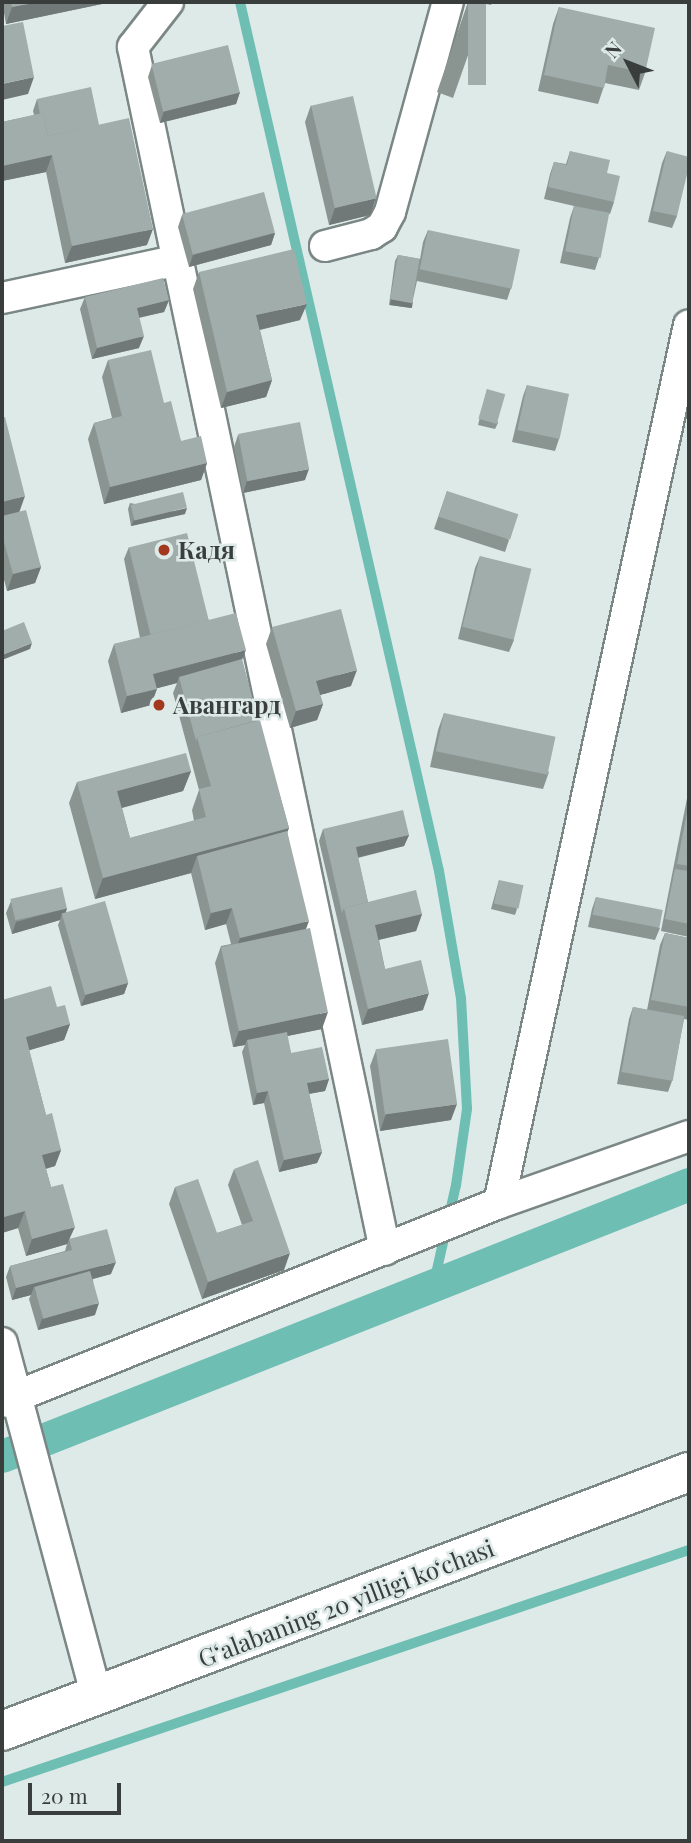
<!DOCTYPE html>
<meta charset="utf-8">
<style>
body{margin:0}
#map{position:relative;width:691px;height:1843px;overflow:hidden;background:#ddeae8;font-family:"Playfair Display",serif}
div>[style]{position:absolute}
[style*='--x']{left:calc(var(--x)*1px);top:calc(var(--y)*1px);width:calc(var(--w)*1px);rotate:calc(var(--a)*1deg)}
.stream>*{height:10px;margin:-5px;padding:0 5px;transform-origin:5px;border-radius:5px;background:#6ebeb4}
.canal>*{height:33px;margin:-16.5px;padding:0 16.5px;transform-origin:16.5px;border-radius:16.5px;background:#6ebeb4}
.roads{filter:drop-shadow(2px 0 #7b8785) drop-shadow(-2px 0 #7b8785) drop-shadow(0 2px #7b8785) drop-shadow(0 -2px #7b8785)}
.minor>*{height:30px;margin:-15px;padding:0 15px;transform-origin:15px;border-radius:15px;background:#fff}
.secondary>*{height:38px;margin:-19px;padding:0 19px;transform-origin:19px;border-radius:19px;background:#fff}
.wall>*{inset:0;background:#8a9592}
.shaded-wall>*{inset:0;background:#707977;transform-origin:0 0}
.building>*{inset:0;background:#a0adaa;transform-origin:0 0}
.dots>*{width:19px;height:19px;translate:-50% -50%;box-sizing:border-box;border:4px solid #ddeae8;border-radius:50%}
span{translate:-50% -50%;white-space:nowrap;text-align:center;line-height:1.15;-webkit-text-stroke:5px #ddeae8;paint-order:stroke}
.poi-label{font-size:24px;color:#393e3d;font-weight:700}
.left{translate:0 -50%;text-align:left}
.street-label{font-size:24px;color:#393e3d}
.frame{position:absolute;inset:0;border:4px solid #393e3d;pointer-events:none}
.north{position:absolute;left:593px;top:28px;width:70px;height:70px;-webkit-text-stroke:5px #ddeae8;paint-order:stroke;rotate:312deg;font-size:19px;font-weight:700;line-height:28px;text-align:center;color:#393e3d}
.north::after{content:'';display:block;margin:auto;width:24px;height:32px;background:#393e3d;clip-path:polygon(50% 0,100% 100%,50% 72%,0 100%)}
.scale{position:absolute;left:28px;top:1783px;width:93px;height:32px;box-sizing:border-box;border:4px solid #393e3d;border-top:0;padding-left:9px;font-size:21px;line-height:24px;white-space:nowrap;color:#393e3d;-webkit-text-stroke:5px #ddeae8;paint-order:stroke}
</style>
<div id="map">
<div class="stream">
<div style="--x:240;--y:2;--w:891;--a:77.1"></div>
<div style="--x:439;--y:871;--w:129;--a:80.2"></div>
<div style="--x:461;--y:998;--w:111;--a:86.9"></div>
<div style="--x:467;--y:1109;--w:77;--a:98.2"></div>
<div style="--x:456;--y:1185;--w:100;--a:102.7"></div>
<div style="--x:2;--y:1782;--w:725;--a:-18.66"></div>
</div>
<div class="canal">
<div style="--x:2;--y:1456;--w:739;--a:-21.6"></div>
</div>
<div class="roads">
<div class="minor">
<div style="--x:168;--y:2;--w:57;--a:127.9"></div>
<div style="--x:133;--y:47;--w:1229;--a:78.17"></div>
<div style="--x:325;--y:246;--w:48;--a:-14.6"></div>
<div style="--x:371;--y:234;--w:13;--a:-32"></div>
<div style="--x:382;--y:227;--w:17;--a:-62"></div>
<div style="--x:390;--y:212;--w:218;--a:-74.6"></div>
<div style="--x:2;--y:298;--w:177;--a:-12.1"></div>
<div style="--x:499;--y:1203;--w:898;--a:-77.79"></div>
<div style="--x:2;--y:1343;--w:367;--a:75"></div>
<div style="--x:2;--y:1402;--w:535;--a:-21.82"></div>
<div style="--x:499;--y:1203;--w:201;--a:-19.4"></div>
</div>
<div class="secondary">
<div style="--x:2;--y:1731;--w:734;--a:-20.66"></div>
</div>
</div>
<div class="wall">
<div style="clip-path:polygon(2px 2px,102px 2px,102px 4px,6px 24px)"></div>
<div style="clip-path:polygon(468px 2px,492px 2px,491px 5px,486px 4px,453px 98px,437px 92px)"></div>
<div style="clip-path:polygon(559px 7px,645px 73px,639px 90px,605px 83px,598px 104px,538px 91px,553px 24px)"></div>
<div style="clip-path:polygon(152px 65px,240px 92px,236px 104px,160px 123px,148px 77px)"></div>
<div style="clip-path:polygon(37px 99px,99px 125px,147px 245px,65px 263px,46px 172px,2px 181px,2px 122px,34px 115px,33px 111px)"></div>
<div style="clip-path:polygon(311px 105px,370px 215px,329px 225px,305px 122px)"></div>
<div style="clip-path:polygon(570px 151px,607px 173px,614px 202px,610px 214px,608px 214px,599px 258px,595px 270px,560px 263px,570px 218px,574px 206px,544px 199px,550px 174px,554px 162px,566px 164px)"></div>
<div style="clip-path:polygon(667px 151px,677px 216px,672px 228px,648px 222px,662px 163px)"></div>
<div style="clip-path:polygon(182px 215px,275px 233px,271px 245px,189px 267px,178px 227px)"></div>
<div style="clip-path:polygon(428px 230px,511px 288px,507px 300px,417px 281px,411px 308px,389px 305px,395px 261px,398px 255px,420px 259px,423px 242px)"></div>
<div style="clip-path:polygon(199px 272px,300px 320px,260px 330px,272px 380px,266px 397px,221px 408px,193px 289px)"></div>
<div style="clip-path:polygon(85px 297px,169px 300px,164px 312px,139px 318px,139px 348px,92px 359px,80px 309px)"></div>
<div style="clip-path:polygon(108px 360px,164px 403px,181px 441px,207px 463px,201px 480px,104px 504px,88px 439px,94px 423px,112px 418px,102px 377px)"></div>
<div style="clip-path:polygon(527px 385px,559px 439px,555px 451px,512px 442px,523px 396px)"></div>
<div style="clip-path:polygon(487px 389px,498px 423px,495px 429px,478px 425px)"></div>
<div style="clip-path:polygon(2px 418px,19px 512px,41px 567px,35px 583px,7px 591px,2px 572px)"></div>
<div style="clip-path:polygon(238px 435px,305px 480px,243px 493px,234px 447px)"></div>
<div style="clip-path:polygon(447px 491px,509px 540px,505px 552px,434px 529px)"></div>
<div style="clip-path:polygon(130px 503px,185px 514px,131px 526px,128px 509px)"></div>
<div style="clip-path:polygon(129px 547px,209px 620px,242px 661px,289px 828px,287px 831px,306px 929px,322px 1029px,287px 1036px,291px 1053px,329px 1079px,325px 1091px,309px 1094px,322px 1152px,317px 1163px,279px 1172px,264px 1103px,253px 1105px,242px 1052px,245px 1045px,233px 1047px,215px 963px,221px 946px,231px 944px,226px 924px,205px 930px,191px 873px,95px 899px,69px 803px,77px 782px,191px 771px,183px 791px,122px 808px,130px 838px,194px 821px,192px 810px,199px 790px,173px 693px,177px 683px,157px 688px,151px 705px,121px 713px,108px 661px,114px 644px,140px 638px,124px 559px)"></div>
<div style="clip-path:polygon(480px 556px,514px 640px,509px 652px,458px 639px,475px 568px)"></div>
<div style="clip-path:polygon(272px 627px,351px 686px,320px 695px,323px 704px,317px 720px,290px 728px,266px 644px)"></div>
<div style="clip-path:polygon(444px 713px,549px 772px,543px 789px,430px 767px,438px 730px)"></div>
<div style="clip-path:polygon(689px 788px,689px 937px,661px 931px)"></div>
<div style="clip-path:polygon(323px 829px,409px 835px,404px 846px,358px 858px,368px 902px,422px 914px,416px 931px,379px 940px,385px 969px,423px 1010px,362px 1025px,319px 841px)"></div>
<div style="clip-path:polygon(499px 880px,517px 909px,515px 915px,491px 909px)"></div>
<div style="clip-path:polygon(596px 897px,660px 928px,655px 940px,588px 927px,592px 909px)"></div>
<div style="clip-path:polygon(11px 901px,67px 908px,66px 912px,128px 983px,124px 994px,81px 1006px,58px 925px,60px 920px,12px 934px,6px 913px)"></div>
<div style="clip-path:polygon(665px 933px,689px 938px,689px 1020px,684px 1019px,672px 1081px,668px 1092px,617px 1084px,629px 1019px,633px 1007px,647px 1010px,660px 945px)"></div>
<div style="clip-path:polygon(2px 1000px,57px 1007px,70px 1024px,64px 1040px,29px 1050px,46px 1115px,61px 1150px,55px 1166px,46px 1169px,51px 1187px,70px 1239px,111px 1274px,93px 1279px,95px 1315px,38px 1330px,29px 1299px,31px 1295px,12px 1300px,6px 1277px,10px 1266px,65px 1251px,67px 1244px,26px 1256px,18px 1228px,2px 1233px)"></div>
<div style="clip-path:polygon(376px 1050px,451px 1120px,380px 1131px,370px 1066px)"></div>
<div style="clip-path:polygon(234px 1169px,284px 1270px,202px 1299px,169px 1204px,175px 1187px,217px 1233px,242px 1225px,228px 1185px)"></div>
</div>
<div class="shaded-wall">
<div style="clip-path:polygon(39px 2px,102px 2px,102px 4px,6px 24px,12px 7px)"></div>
<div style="clip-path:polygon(34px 77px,28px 94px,2px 100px,2px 84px)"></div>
<div style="clip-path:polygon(240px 92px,236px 104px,160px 123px,164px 111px)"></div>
<div style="clip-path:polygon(52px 155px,46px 172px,2px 181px,2px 166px)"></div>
<div style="clip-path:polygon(376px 198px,370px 215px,329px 225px,335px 208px)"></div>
<div style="clip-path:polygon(153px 229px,147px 245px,65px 263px,72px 246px)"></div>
<div style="clip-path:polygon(275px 233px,271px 245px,189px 267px,193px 255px)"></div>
<div style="left:391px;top:299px;width:22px;height:6px;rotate:8deg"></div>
<div style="clip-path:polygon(169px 300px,164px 312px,132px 319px,137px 308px)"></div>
<div style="clip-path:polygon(307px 304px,300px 320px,250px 332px,256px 315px)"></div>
<div style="clip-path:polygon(144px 336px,139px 348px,92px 359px,97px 348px)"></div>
<div style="clip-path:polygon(272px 380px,266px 397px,221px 408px,227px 392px)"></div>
<div style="clip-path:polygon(207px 463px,201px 480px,104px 504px,110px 487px)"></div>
<div style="clip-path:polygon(309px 469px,305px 480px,243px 493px,247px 481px)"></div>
<div style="clip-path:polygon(25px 496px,19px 513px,2px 517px,2px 502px)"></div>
<div style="clip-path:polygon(187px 508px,185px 514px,131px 526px,134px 520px)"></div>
<div style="clip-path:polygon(41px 567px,35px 583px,7px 591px,13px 574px)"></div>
<div style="clip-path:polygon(32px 643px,30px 649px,2px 660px,2px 655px)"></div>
<div style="clip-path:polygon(246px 650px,239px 667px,179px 677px,177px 683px,147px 691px,153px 674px)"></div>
<div style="clip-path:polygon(357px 670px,351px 686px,310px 698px,316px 681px)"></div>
<div style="clip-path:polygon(157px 689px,151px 705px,121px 713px,127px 696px)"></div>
<div style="clip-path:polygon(323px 704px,317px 720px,290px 728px,296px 711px)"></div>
<div style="clip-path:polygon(191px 771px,183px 791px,110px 811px,117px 791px)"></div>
<div style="clip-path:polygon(289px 828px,281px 848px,197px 856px,191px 873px,95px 899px,103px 878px)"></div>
<div style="clip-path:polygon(409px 835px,404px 846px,351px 859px,356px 847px)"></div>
<div style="clip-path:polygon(67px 908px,64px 917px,62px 913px,60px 920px,12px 934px,16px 922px)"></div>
<div style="clip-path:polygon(232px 908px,226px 924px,205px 930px,211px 913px)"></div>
<div style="clip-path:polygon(422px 914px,416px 931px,369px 942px,375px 925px)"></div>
<div style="clip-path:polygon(309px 921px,303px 937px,234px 955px,240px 938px)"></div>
<div style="clip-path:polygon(128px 983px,124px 994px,81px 1006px,86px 994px)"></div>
<div style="clip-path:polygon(429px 993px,423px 1010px,362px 1025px,368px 1009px)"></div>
<div style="clip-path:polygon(328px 1012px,322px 1029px,248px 1044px,247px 1040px,245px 1045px,233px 1047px,239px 1031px)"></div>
<div style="clip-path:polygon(70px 1024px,64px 1040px,20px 1053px,26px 1037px)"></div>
<div style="clip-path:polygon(329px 1079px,325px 1091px,302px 1095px,307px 1083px)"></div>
<div style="clip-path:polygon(268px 1091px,264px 1103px,253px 1105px,257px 1093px)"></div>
<div style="clip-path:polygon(457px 1104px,451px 1120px,380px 1131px,386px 1114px)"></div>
<div style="clip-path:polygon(61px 1150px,55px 1166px,36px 1171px,42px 1155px)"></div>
<div style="clip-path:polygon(322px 1152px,317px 1163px,279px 1172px,284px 1160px)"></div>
<div style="clip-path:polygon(25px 1211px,18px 1228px,2px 1233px,2px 1225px,4px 1217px)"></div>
<div style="clip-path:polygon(75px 1227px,67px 1244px,26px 1256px,32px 1239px)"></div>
<div style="clip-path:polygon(290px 1253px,284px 1270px,202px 1299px,208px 1282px)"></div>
<div style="clip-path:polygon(116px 1262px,111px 1274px,36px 1294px,34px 1287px,31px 1295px,12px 1300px,16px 1288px)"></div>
<div style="clip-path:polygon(99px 1303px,95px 1315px,38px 1330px,42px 1319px)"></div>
</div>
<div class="building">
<div style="clip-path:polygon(11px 2px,39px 2px,12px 7px)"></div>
<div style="left:468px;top:2px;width:18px;height:83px"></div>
<div style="clip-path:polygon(559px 7px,655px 28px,645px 73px,608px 65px,604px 88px,544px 75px)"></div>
<div style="clip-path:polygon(23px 22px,34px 77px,2px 84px,2px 26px)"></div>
<div style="left:228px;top:45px;width:49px;height:79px;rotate:76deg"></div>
<div style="clip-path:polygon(91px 87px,99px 125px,48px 136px,43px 113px,40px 114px,37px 99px)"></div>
<div style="left:353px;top:96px;width:105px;height:43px;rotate:77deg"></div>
<div style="clip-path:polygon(43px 113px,48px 136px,129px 118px,153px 229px,72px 246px,52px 155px,2px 166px,2px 122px)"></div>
<div style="clip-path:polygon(570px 151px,610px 160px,607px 173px,620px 176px,614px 202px,548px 187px,554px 162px,567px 165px)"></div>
<div style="clip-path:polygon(667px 151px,689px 157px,689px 166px,677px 216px,653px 211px)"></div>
<div style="left:264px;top:192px;width:42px;height:85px;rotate:75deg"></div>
<div style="left:574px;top:206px;width:36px;height:46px;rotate:11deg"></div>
<div style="left:428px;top:230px;width:94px;height:40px;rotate:12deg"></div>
<div style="clip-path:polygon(294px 249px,307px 304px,256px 315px,272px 380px,227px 392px,199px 272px)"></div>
<div style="left:398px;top:255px;width:22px;height:45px;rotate:10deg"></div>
<div style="clip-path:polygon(163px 278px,169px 300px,137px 308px,144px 336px,97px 348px,85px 297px)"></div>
<div style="clip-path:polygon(151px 350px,164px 403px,171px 401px,181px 441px,201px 436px,207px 463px,110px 487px,94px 423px,122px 416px,108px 360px)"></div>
<div style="left:527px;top:385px;width:43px;height:46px;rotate:12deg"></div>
<div style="left:487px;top:389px;width:19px;height:31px;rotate:16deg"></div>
<div style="clip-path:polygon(5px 417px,25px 496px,2px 502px,2px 418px)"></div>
<div style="left:300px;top:422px;width:48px;height:63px;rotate:79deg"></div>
<div style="left:447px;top:491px;width:75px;height:27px;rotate:18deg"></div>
<div style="left:183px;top:492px;width:16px;height:54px;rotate:76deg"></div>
<div style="clip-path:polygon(26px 510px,41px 567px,13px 574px,4px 542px,2px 543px,2px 516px)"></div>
<div style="left:187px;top:533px;width:90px;height:60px;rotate:76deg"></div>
<div style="left:480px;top:556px;width:53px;height:73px;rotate:14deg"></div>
<div style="clip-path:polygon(341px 609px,357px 670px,316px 681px,323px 704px,296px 711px,272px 627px)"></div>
<div style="clip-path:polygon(236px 613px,246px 650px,153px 674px,157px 689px,127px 696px,114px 644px)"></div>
<div style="clip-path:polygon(24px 622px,32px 643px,2px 655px,2px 631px)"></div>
<div style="clip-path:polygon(242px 659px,258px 720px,197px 737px,196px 741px,179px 677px)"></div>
<div style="left:444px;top:713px;width:114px;height:39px;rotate:12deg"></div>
<div style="clip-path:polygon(260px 720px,289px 828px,103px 878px,77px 782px,186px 753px,191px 771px,117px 791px,130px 838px,206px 817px,199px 789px,211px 786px,197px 737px)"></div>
<div style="clip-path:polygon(689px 802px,689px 866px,677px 864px)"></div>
<div style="clip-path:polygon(403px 810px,409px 835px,356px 847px,368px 902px,344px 908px,342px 913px,323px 829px)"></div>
<div style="clip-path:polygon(287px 831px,309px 921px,240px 938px,232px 908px,211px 913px,197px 856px)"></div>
<div style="clip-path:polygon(675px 869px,689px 871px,689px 924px,665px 919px)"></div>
<div style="left:499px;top:880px;width:25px;height:24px;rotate:12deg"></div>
<div style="left:62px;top:887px;width:22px;height:53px;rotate:77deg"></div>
<div style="clip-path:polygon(416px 890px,422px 914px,375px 925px,385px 969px,421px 960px,429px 993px,368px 1009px,344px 908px)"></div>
<div style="left:596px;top:897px;width:68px;height:18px;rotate:11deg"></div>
<div style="left:105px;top:901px;width:85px;height:45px;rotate:74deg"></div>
<div style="left:310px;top:928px;width:86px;height:91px;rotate:78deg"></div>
<div style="clip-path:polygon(665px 933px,689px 938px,689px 1007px,651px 1000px)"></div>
<div style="clip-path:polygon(51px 986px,57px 1007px,65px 1005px,70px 1024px,26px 1037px,46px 1115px,52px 1113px,61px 1150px,42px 1155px,51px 1187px,63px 1184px,75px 1227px,32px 1239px,25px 1211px,4px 1217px,2px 1207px,2px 1000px)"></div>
<div style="left:633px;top:1007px;width:52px;height:66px;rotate:10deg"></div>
<div style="clip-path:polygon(287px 1032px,291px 1053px,322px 1047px,329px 1079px,307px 1083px,322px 1152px,284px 1160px,268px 1091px,257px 1093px,247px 1040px)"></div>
<div style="left:448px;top:1039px;width:66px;height:73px;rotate:82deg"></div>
<div style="clip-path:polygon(258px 1160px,290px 1253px,208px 1282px,175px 1187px,198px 1179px,217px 1233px,253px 1221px,234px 1169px)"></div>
<div style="clip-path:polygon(107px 1229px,116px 1262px,16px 1288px,10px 1266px,72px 1250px,69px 1239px)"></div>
<div style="left:90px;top:1271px;width:33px;height:58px;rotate:74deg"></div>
</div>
<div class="dots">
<div style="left:164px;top:550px;background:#a2391f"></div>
<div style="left:159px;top:705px;background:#a2391f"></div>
</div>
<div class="poi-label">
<span class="left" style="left:178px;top:550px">Кадя</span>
<span class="left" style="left:173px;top:705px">Авангард</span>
</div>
<div class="street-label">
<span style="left:346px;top:1603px;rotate:-21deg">Gʻalabaning 20 yilligi koʻchasi</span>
</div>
<div class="frame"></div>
<div class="north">N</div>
<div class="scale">20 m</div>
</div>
